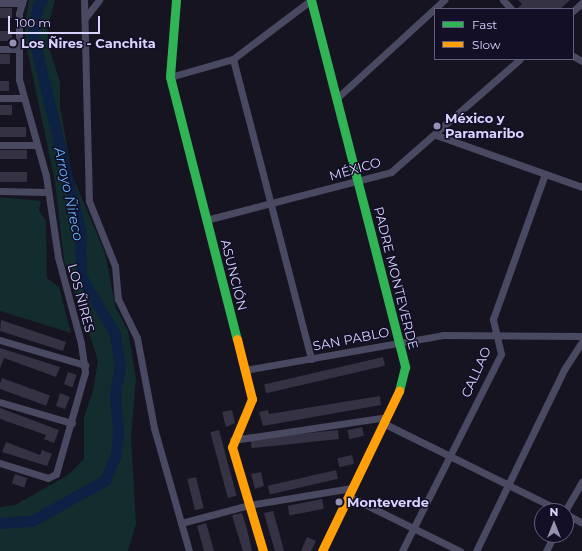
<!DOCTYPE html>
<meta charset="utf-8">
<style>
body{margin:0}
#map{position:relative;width:582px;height:551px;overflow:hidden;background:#161421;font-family:Montserrat,sans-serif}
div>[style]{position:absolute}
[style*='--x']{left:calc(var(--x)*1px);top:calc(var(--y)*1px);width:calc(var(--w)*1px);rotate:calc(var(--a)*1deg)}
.green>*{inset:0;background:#132c2d}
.river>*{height:11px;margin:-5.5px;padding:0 5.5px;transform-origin:5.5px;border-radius:5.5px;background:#0d2144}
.building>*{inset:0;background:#343243;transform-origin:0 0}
.street>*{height:7px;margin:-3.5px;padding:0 3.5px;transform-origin:3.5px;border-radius:3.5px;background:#4a4962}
.fast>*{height:9px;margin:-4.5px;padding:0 4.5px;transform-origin:4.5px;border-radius:4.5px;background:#30b455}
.slow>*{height:9px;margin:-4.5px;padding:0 4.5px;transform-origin:4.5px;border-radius:4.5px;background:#ff9f0a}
.dots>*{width:11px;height:11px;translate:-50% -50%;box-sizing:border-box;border:2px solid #130f26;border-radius:50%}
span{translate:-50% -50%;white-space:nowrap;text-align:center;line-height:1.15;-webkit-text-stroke:3px #130f26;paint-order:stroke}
.poi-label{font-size:13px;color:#d9d4ff;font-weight:700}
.left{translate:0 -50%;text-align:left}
.street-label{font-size:13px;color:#d9d4ff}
.water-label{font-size:14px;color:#62b6ff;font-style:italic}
.legend{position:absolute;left:434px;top:8px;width:140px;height:52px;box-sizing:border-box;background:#130f26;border:1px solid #625e7d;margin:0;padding:5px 7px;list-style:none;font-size:12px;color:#d9d4ff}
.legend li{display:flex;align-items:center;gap:8px;height:20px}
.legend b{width:20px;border:1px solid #625e7d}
.north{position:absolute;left:534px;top:503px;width:40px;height:40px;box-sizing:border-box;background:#130f26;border:1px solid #625e7d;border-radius:50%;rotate:0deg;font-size:11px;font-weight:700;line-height:16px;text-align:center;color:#d9d4ff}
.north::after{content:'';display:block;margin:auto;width:14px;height:18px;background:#9591b1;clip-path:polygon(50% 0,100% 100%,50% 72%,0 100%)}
.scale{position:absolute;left:8px;top:16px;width:92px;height:18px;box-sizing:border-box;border:2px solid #d9d4ff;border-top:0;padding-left:5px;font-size:12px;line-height:14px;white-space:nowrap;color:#d9d4ff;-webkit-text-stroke:3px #130f26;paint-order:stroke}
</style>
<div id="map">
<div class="green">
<div style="clip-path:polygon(29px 0,55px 0,47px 29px,50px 51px,60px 82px,60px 106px,72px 175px,105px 253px,116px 308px,128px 331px,136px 378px,131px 437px,136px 524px,128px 551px,0 551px,0 507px,15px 505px,68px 475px,84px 459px,84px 417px,93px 391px,98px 360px,64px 260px,55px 182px,26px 44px,25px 24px)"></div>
<div style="clip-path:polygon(0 197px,41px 201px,39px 210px,46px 221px,47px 278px,59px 287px,71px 333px,0 311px)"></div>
</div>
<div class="river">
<div style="--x:0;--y:523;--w:32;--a:-4"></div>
<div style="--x:32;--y:521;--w:84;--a:-29.3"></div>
<div style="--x:105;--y:480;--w:28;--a:-67"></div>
<div style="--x:116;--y:454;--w:25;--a:-85"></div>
<div style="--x:118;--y:429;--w:35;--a:-95"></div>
<div style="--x:115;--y:394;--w:27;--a:-80"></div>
<div style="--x:120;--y:367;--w:33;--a:-99"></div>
<div style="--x:115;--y:334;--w:67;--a:-120.4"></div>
<div style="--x:81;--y:276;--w:46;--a:-91.2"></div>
<div style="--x:80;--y:230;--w:201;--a:-103.6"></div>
<div style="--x:33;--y:35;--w:27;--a:-82"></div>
<div style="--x:37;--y:8;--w:9;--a:-58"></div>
</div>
<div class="building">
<div style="clip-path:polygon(518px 0,570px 0,560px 9px,517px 9px,522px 4px)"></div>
<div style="left:0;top:8px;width:12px;height:10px"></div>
<div style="left:0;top:31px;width:12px;height:10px"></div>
<div style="left:0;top:54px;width:10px;height:10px"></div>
<div style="left:0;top:81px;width:9px;height:10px"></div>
<div style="left:0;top:105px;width:12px;height:10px"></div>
<div style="left:0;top:127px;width:26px;height:10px"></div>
<div style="left:0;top:150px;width:27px;height:9px"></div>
<div style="left:0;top:172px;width:27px;height:10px"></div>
<div style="clip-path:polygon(1px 320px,66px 342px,63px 351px,0 331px)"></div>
<div style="clip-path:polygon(0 348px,60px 367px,56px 377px,4px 358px,0 368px)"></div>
<div style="left:383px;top:357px;width:9px;height:122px;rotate:77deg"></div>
<div style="left:68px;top:372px;width:9px;height:13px;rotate:18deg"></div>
<div style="left:2px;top:378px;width:51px;height:11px;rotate:20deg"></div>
<div style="clip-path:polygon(60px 393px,70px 397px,65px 409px,56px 406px)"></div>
<div style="clip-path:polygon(380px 396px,381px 405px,263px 426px,259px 412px,268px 410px,269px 414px)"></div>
<div style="clip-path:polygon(0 408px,59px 430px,54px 443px,44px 439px,46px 435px,0 419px)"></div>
<div style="clip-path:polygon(232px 410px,235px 423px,226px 427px,222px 412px)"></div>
<div style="left:362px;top:427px;width:9px;height:15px;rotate:77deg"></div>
<div style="left:219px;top:430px;width:68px;height:9px;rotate:75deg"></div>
<div style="left:338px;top:430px;width:9px;height:88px;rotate:84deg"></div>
<div style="clip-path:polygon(6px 442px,40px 455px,42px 450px,52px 454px,47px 466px,2px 452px)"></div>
<div style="left:352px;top:455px;width:9px;height:15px;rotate:77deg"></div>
<div style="left:336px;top:470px;width:9px;height:70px;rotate:77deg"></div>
<div style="clip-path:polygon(261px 472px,264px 486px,255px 489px,251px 474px)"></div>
<div style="left:15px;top:474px;width:13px;height:10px;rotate:18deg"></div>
<div style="left:196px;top:477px;width:32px;height:9px;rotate:76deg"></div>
<div style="left:322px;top:499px;width:10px;height:35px;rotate:79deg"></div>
<div style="clip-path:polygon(273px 511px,278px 528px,284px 551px,275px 551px,268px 527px,264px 513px)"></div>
<div style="clip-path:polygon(242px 513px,247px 529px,252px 551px,243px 551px,236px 529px,232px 515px)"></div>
<div style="clip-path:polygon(206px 523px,211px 540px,214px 551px,204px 551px,201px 540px,197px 526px)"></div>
<div style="clip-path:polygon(307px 537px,316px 541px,311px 551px,301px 551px)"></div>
</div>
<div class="street">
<div style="--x:84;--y:0;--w:201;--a:88.6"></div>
<div style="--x:89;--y:201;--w:70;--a:68.2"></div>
<div style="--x:115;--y:266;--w:33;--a:85"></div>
<div style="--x:118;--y:299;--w:43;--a:64"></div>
<div style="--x:137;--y:338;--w:92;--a:79.3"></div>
<div style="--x:154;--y:428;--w:128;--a:74.1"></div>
<div style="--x:503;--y:0;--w:12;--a:48"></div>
<div style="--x:0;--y:3;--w:22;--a:0"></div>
<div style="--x:573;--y:11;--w:12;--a:-42"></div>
<div style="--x:85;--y:18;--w:23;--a:-52"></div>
<div style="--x:0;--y:49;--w:18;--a:0"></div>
<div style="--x:573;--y:56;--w:10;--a:29"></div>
<div style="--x:233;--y:59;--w:310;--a:75.4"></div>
<div style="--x:170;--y:77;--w:66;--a:-15.9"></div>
<div style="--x:233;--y:59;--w:98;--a:-37.1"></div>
<div style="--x:0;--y:98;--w:24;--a:0"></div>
<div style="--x:336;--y:99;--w:147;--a:-42.5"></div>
<div style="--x:436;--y:135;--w:155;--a:19.6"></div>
<div style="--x:0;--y:145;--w:37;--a:0"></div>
<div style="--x:0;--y:191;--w:48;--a:1.2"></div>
<div style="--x:206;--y:220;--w:191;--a:-14.5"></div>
<div style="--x:391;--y:172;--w:171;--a:-41.2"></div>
<div style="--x:0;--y:340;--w:89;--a:16.4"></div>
<div style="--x:245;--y:370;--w:201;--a:-10"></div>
<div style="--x:443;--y:335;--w:139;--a:0.4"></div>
<div style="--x:0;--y:402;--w:75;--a:16.3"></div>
<div style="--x:383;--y:423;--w:199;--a:26.3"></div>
<div style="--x:233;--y:440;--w:155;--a:-8.5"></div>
<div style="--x:0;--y:463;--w:50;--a:17.4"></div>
<div style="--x:48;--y:478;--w:9;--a:-27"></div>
<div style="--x:56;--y:474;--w:106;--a:-74.1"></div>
<div style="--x:85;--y:372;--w:29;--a:-98"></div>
<div style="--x:81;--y:343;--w:89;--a:-105"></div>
<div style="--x:58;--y:257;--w:82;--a:-98.4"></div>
<div style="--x:46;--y:176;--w:101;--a:-105.6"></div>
<div style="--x:19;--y:79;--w:66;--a:-90"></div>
<div style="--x:19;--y:13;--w:14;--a:-73"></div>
<div style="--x:348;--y:496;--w:125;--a:26.2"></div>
<div style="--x:565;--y:511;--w:34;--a:-60"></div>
<div style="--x:566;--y:514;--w:18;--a:29"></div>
<div style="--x:181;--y:523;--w:70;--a:-14.8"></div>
<div style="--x:249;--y:505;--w:104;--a:-9.4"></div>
<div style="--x:402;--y:551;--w:220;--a:-63.3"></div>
<div style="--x:501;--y:354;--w:36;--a:-103"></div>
<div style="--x:493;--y:319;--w:154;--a:-70.3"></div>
<div style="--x:476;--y:551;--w:203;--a:-64.1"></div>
<div style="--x:565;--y:368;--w:31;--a:-57"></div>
<div style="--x:546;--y:551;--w:18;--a:-63"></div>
</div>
<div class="fast">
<div style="--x:176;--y:0;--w:77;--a:94.5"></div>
<div style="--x:170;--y:77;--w:270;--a:75.7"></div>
<div style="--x:311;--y:0;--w:379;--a:75.6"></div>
<div style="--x:405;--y:367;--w:25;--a:104"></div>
</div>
<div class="slow">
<div style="--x:237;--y:339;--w:62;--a:76"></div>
<div style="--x:252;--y:399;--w:52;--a:112.6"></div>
<div style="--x:232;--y:447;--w:109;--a:73.4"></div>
<div style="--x:322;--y:551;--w:178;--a:-64.3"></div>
</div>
<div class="dots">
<div style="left:13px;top:43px;background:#9591b1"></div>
<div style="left:437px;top:126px;background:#9591b1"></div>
<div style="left:339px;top:502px;background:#9591b1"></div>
</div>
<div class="poi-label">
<span class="left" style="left:21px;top:43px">Los Ñires - Canchita</span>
<span class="left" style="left:445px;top:126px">México y<br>Paramaribo</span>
<span class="left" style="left:347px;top:502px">Monteverde</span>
</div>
<div class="street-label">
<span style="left:355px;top:169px;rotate:-16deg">MÉXICO</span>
<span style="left:234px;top:275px;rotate:76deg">ASUNCIÓN</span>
<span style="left:396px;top:278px;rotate:76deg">PADRE MONTEVERDE</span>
<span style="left:81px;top:298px;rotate:75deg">LOS ÑIRES</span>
<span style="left:351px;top:339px;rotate:-11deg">SAN PABLO</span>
<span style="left:476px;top:372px;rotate:-66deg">CALLAO</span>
</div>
<div class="water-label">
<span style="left:69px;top:194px;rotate:78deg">Arroyo Ñireco</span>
</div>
<ul class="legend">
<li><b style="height:5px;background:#30b455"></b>Fast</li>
<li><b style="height:5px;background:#ff9f0a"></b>Slow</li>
</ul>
<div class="north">N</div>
<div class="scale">100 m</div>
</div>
